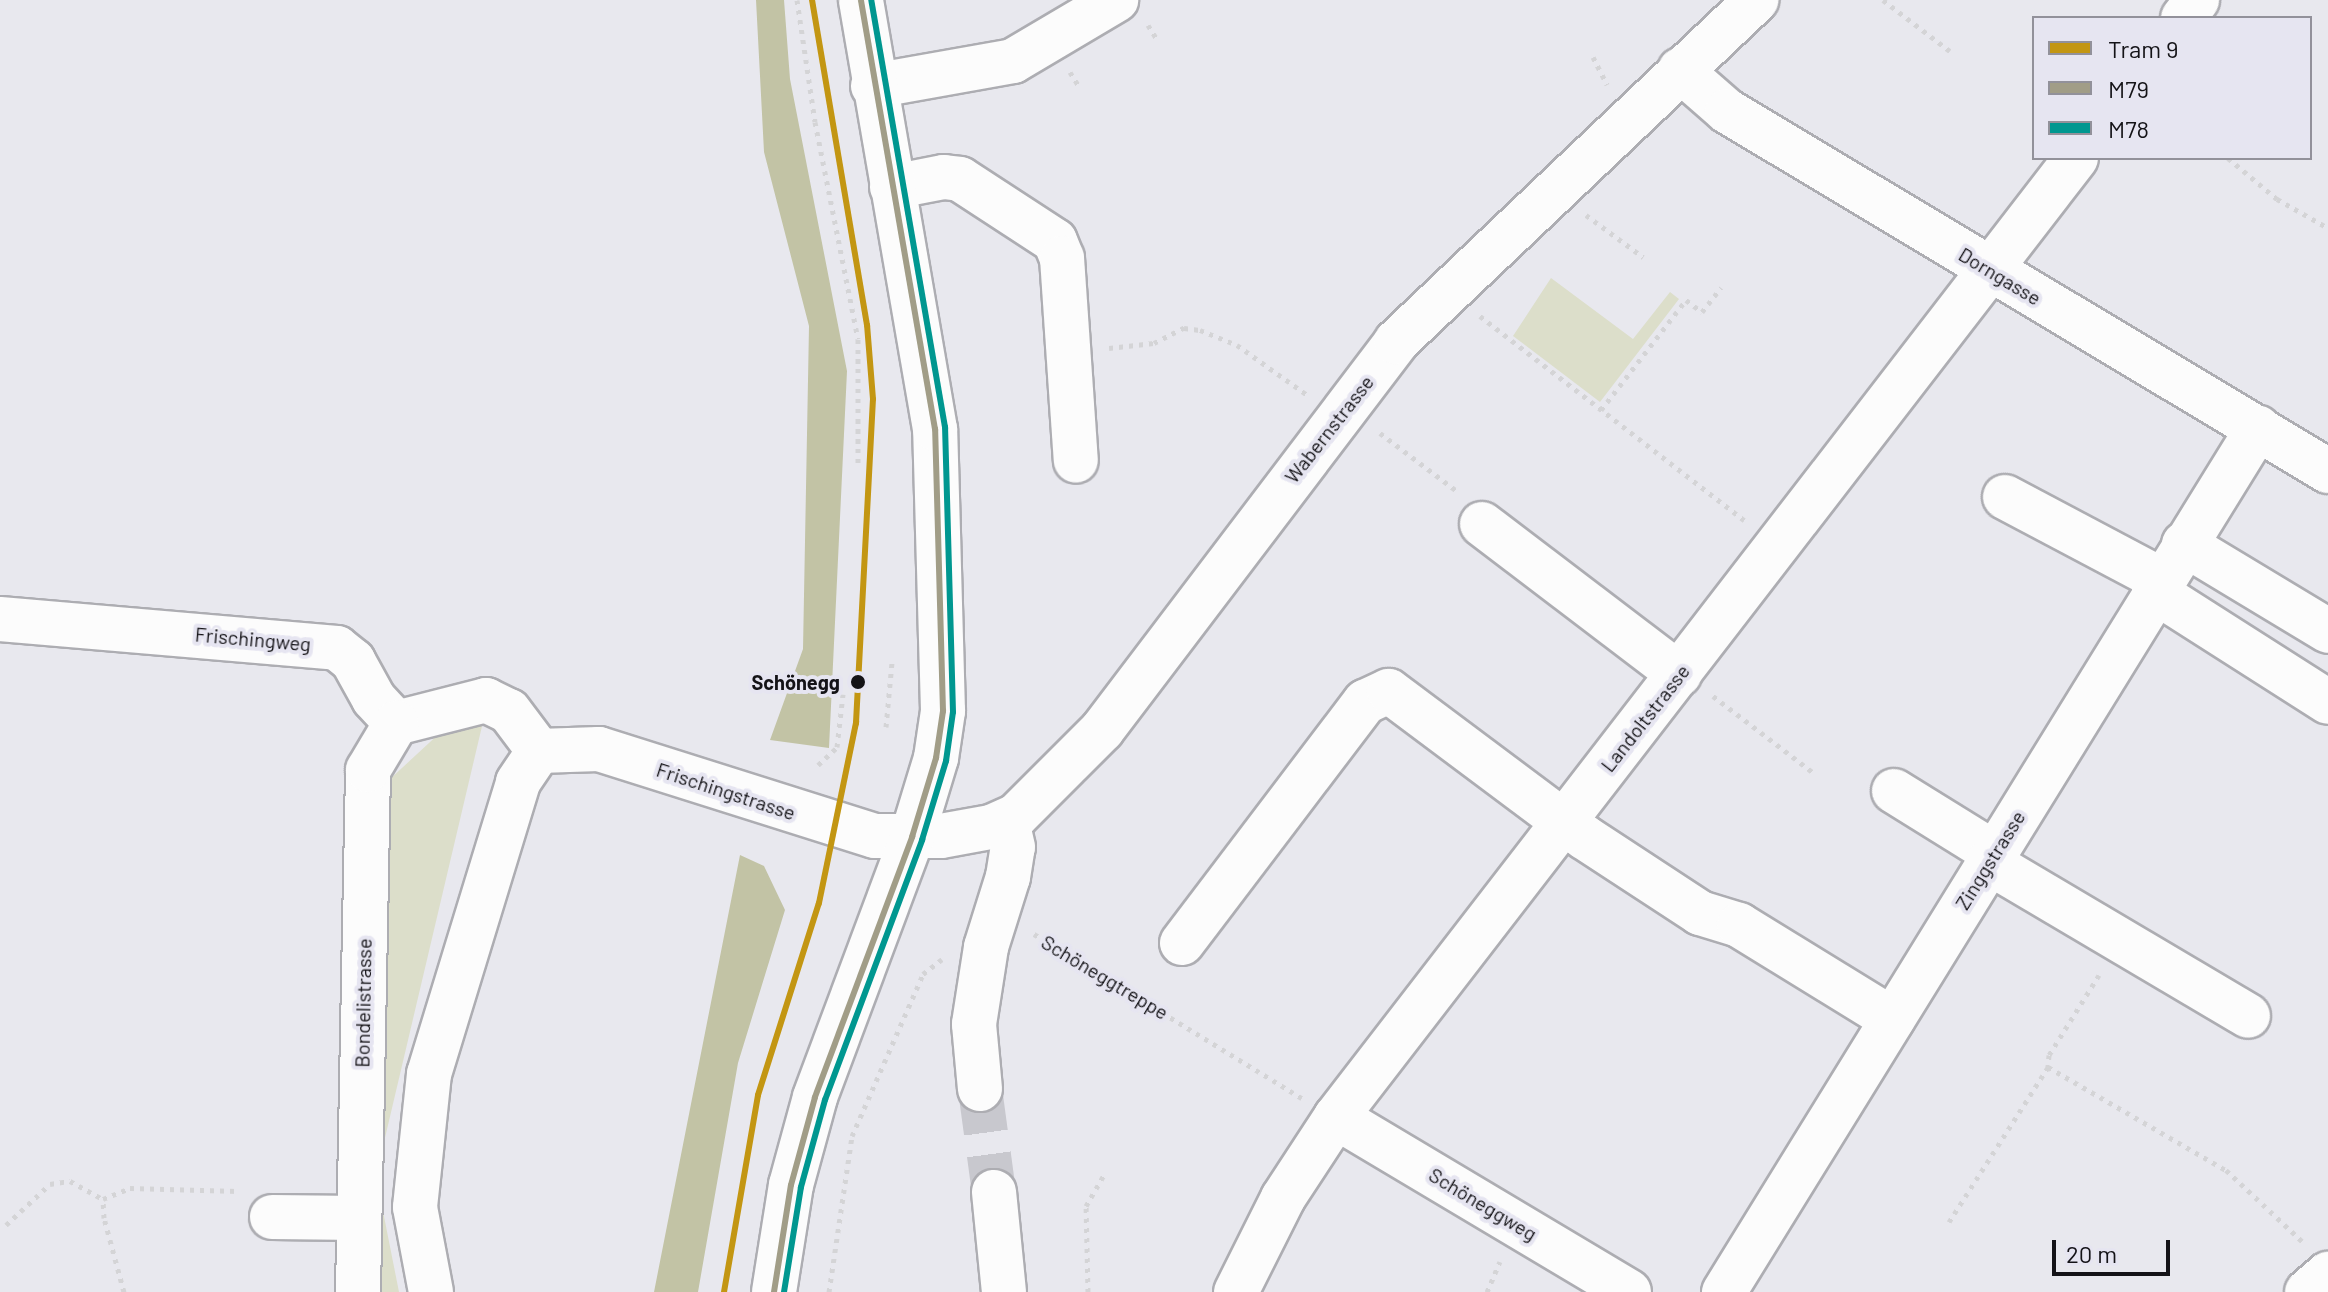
<!DOCTYPE html>
<meta charset="utf-8">
<style>
body{margin:0}
#map{position:relative;width:2328px;height:1292px;overflow:hidden;background:#e8e8ee;font-family:Barlow,sans-serif}
div>[style]{position:absolute}
[style*='--x']{left:calc(var(--x)*1px);top:calc(var(--y)*1px);width:calc(var(--w)*1px);rotate:calc(var(--a)*1deg)}
.green>*{inset:0;background:#dcdeca}
.forest>*{inset:0;background:#c2c3a5}
.minor-tunnel>*{height:44px;margin-top:-22px;transform-origin:0;background:repeating-linear-gradient(90deg,#c8c8ce 0 44px,transparent 0 66px)}
.path>*{height:5px;margin-top:-2.5px;transform-origin:0;background:repeating-linear-gradient(90deg,#d4d4d6 0 4px,transparent 0 10px)}
.roads{filter:drop-shadow(2px 0 #adadb2) drop-shadow(-2px 0 #adadb2) drop-shadow(0 2px #adadb2) drop-shadow(0 -2px #adadb2)}
.minor>*{height:44px;margin:-22px;padding:0 22px;transform-origin:22px;border-radius:22px;background:#fcfcfc}
.major>*{height:44px;margin:-22px;padding:0 22px;transform-origin:22px;border-radius:22px;background:#fcfcfc}
.bus-1>*{height:6px;margin:-3px;padding:0 3px;transform-origin:3px;border-radius:3px;background:#a19d87}
.bus-2>*{height:6px;margin:-3px;padding:0 3px;transform-origin:3px;border-radius:3px;background:#009790}
.tram-1>*{height:6px;margin:-3px;padding:0 3px;transform-origin:3px;border-radius:3px;background:#c39612}
.dots>*{width:22px;height:22px;translate:-50% -50%;box-sizing:border-box;border:4px solid #e6e5f1;border-radius:50%}
span{translate:-50% -50%;white-space:nowrap;text-align:center;line-height:1.15;-webkit-text-stroke:8px #e6e5f1;paint-order:stroke}
.street-label{font-size:20px;color:#141317}
.stop-label{font-size:20px;color:#141317;font-weight:700}
.right{translate:-100% -50%;text-align:right}
.legend{position:absolute;left:2032px;top:16px;width:280px;height:144px;box-sizing:border-box;background:#e6e5f1;border:2px solid #92919a;margin:0;padding:10px 14px;list-style:none;font-size:24px;color:#141317}
.legend li{display:flex;align-items:center;gap:16px;height:40px}
.legend b{width:40px;border:2px solid #92919a}
.scale{position:absolute;left:2052px;top:1240px;width:118px;height:36px;box-sizing:border-box;border:4px solid #141317;border-top:0;padding-left:10px;font-size:24px;line-height:28px;white-space:nowrap;color:#141317;-webkit-text-stroke:6px #e6e5f1;paint-order:stroke}
</style>
<div id="map">
<div class="green">
<div style="clip-path:polygon(1551px 278px,1633px 339px,1670px 292px,1679px 299px,1600px 402px,1513px 336px)"></div>
<div style="clip-path:polygon(483px 722px,376px 1176px,399px 1292px,340px 1292px,376px 792px,443px 730px)"></div>
</div>
<div class="forest">
<div style="clip-path:polygon(756px 0,784px 0,790px 79px,847px 371px,829px 748px,770px 740px,803px 649px,809px 326px,764px 152px)"></div>
<div style="clip-path:polygon(740px 855px,764px 866px,785px 910px,738px 1063px,698px 1292px,654px 1292px)"></div>
</div>
<div class="minor-tunnel">
<div style="--x:980;--y:1089;--w:104;--a:82.3"></div>
</div>
<div class="path">
<div style="--x:797;--y:0;--w:123;--a:81.6"></div>
<div style="--x:815;--y:122;--w:221;--a:78.8"></div>
<div style="--x:858;--y:339;--w:129;--a:90"></div>
<div style="--x:1883;--y:0;--w:84;--a:37.3"></div>
<div style="--x:1148;--y:25;--w:19;--a:58"></div>
<div style="--x:1593;--y:57;--w:31;--a:63"></div>
<div style="--x:1070;--y:72;--w:19;--a:58"></div>
<div style="--x:2228;--y:158;--w:64;--a:39.9"></div>
<div style="--x:2277;--y:199;--w:59;--a:29.6"></div>
<div style="--x:1586;--y:215;--w:71;--a:36.4"></div>
<div style="--x:1480;--y:316;--w:334;--a:37.7"></div>
<div style="--x:1109;--y:348;--w:45;--a:-6.3"></div>
<div style="--x:1154;--y:343;--w:34;--a:-27"></div>
<div style="--x:1184;--y:328;--w:16;--a:7"></div>
<div style="--x:1200;--y:330;--w:40;--a:22"></div>
<div style="--x:1237;--y:345;--w:85;--a:35.4"></div>
<div style="--x:1601;--y:410;--w:139;--a:-52.3"></div>
<div style="--x:1686;--y:300;--w:20;--a:37"></div>
<div style="--x:1702;--y:312;--w:31;--a:-52"></div>
<div style="--x:1380;--y:433;--w:98;--a:37.1"></div>
<div style="--x:1713;--y:696;--w:128;--a:37.4"></div>
<div style="--x:886;--y:727;--w:65;--a:-84.7"></div>
<div style="--x:818;--y:765;--w:26;--a:-43"></div>
<div style="--x:837;--y:747;--w:53;--a:-83.5"></div>
<div style="--x:1034;--y:934;--w:314;--a:31.5"></div>
<div style="--x:2099;--y:975;--w:94;--a:122"></div>
<div style="--x:2049;--y:1055;--w:12;--a:95"></div>
<div style="--x:2048;--y:1067;--w:206;--a:30.1"></div>
<div style="--x:2226;--y:1170;--w:104;--a:43.1"></div>
<div style="--x:1949;--y:1222;--w:184;--a:-57.4"></div>
<div style="--x:6;--y:1225;--w:60;--a:-43"></div>
<div style="--x:50;--y:1184;--w:20;--a:-9"></div>
<div style="--x:70;--y:1181;--w:38;--a:29"></div>
<div style="--x:124;--y:1292;--w:77;--a:-105.1"></div>
<div style="--x:104;--y:1218;--w:19;--a:-93"></div>
<div style="--x:103;--y:1199;--w:29;--a:-22"></div>
<div style="--x:130;--y:1188;--w:108;--a:1.6"></div>
<div style="--x:829;--y:1292;--w:158;--a:-81.6"></div>
<div style="--x:852;--y:1136;--w:177;--a:-66.3"></div>
<div style="--x:923;--y:974;--w:24;--a:-38"></div>
<div style="--x:1088;--y:1292;--w:86;--a:-91.3"></div>
<div style="--x:1086;--y:1206;--w:39;--a:-60"></div>
<div style="--x:1487;--y:1292;--w:33;--a:-67"></div>
</div>
<div class="roads">
<div class="minor">
<div style="--x:2183;--y:18;--w:23;--a:-52"></div>
<div style="--x:1680;--y:70;--w:62;--a:41.1"></div>
<div style="--x:1727;--y:111;--w:701;--a:30.92"></div>
<div style="--x:873;--y:86;--w:142;--a:-10.1"></div>
<div style="--x:1013;--y:61;--w:120;--a:-30.6"></div>
<div style="--x:892;--y:187;--w:53;--a:-10.9"></div>
<div style="--x:944;--y:177;--w:16;--a:7"></div>
<div style="--x:960;--y:179;--w:113;--a:33.1"></div>
<div style="--x:1055;--y:241;--w:18;--a:68"></div>
<div style="--x:1062;--y:258;--w:203;--a:86.1"></div>
<div style="--x:2005;--y:497;--w:178;--a:27.9"></div>
<div style="--x:1482;--y:524;--w:248;--a:37.3"></div>
<div style="--x:2184;--y:544;--w:168;--a:31.1"></div>
<div style="--x:2154;--y:591;--w:206;--a:32.5"></div>
<div style="--x:0;--y:619;--w:338;--a:4.9"></div>
<div style="--x:337;--y:648;--w:21;--a:39"></div>
<div style="--x:353;--y:661;--w:43;--a:61.1"></div>
<div style="--x:374;--y:699;--w:33;--a:47"></div>
<div style="--x:396;--y:723;--w:93;--a:-14.3"></div>
<div style="--x:486;--y:700;--w:25;--a:26"></div>
<div style="--x:509;--y:711;--w:50;--a:53.1"></div>
<div style="--x:539;--y:751;--w:60;--a:-1.9"></div>
<div style="--x:599;--y:749;--w:289;--a:17.5"></div>
<div style="--x:875;--y:836;--w:66;--a:0"></div>
<div style="--x:941;--y:836;--w:51;--a:-10.2"></div>
<div style="--x:991;--y:827;--w:27;--a:-24"></div>
<div style="--x:1016;--y:816;--w:122;--a:-45"></div>
<div style="--x:1102;--y:730;--w:487;--a:-52.8"></div>
<div style="--x:1396;--y:342;--w:497;--a:-43.5"></div>
<div style="--x:1894;--y:791;--w:118;--a:31.8"></div>
<div style="--x:1988;--y:862;--w:302;--a:30.6"></div>
<div style="--x:1182;--y:943;--w:303;--a:-52.8"></div>
<div style="--x:1365;--y:702;--w:26;--a:-25"></div>
<div style="--x:1389;--y:691;--w:244;--a:36.8"></div>
<div style="--x:1584;--y:837;--w:139;--a:33.2"></div>
<div style="--x:1700;--y:913;--w:41;--a:17.1"></div>
<div style="--x:1739;--y:925;--w:180;--a:31.6"></div>
<div style="--x:980;--y:1089;--w:65;--a:-95.3"></div>
<div style="--x:974;--y:1024;--w:78;--a:-81.1"></div>
<div style="--x:986;--y:947;--w:73;--a:-72.6"></div>
<div style="--x:1008;--y:877;--w:30;--a:-81"></div>
<div style="--x:1013;--y:847;--w:27;--a:-103"></div>
<div style="--x:1336;--y:1117;--w:341;--a:30.8"></div>
<div style="--x:994;--y:1192;--w:100;--a:84.3"></div>
<div style="--x:272;--y:1217;--w:87;--a:0.7"></div>
<div style="--x:358;--y:1292;--w:522;--a:-88.9"></div>
<div style="--x:368;--y:770;--w:55;--a:-59.2"></div>
<div style="--x:431;--y:1292;--w:86;--a:-100.7"></div>
<div style="--x:415;--y:1207;--w:134;--a:-84"></div>
<div style="--x:429;--y:1074;--w:305;--a:-73"></div>
<div style="--x:518;--y:782;--w:37;--a:-56"></div>
<div style="--x:1236;--y:1292;--w:105;--a:-63.4"></div>
<div style="--x:1283;--y:1198;--w:97;--a:-56.8"></div>
<div style="--x:1336;--y:1117;--w:1211;--a:-52.34"></div>
<div style="--x:1724;--y:1292;--w:1016;--a:-58.28"></div>
<div style="--x:2307;--y:1292;--w:28;--a:-41"></div>
</div>
<div class="major">
<div style="--x:774;--y:1292;--w:108;--a:-81"></div>
<div style="--x:791;--y:1185;--w:91;--a:-74.7"></div>
<div style="--x:815;--y:1097;--w:278;--a:-69.5"></div>
<div style="--x:912;--y:837;--w:83;--a:-73.1"></div>
<div style="--x:936;--y:758;--w:48;--a:-81.5"></div>
<div style="--x:943;--y:711;--w:282;--a:-91.6"></div>
<div style="--x:935;--y:429;--w:435;--a:-99.8"></div>
</div>
</div>
<div class="bus-1">
<div style="--x:774;--y:1292;--w:108;--a:-81"></div>
<div style="--x:791;--y:1185;--w:91;--a:-74.7"></div>
<div style="--x:815;--y:1097;--w:278;--a:-69.5"></div>
<div style="--x:912;--y:837;--w:83;--a:-73.1"></div>
<div style="--x:936;--y:758;--w:48;--a:-81.5"></div>
<div style="--x:943;--y:711;--w:282;--a:-91.6"></div>
<div style="--x:935;--y:429;--w:435;--a:-99.8"></div>
</div>
<div class="bus-2">
<div style="--x:784;--y:1292;--w:106;--a:-80.8"></div>
<div style="--x:801;--y:1187;--w:90;--a:-74.6"></div>
<div style="--x:825;--y:1100;--w:278;--a:-69.5"></div>
<div style="--x:922;--y:840;--w:83;--a:-73.1"></div>
<div style="--x:946;--y:761;--w:49;--a:-81.9"></div>
<div style="--x:953;--y:712;--w:285;--a:-91.6"></div>
<div style="--x:945;--y:427;--w:433;--a:-99.8"></div>
</div>
<div class="tram-1">
<div style="--x:724;--y:1292;--w:200;--a:-80.2"></div>
<div style="--x:758;--y:1095;--w:201;--a:-72.4"></div>
<div style="--x:819;--y:903;--w:184;--a:-78.4"></div>
<div style="--x:856;--y:723;--w:324;--a:-87"></div>
<div style="--x:873;--y:399;--w:74;--a:-94.6"></div>
<div style="--x:867;--y:325;--w:330;--a:-99.6"></div>
</div>
<div class="dots">
<div style="left:858px;top:682px;background:#141317"></div>
</div>
<div class="street-label">
<span style="left:2000px;top:276px;rotate:31deg">Dorngasse</span>
<span style="left:1329px;top:429px;rotate:-52deg">Wabernstrasse</span>
<span style="left:253px;top:639px;rotate:5deg">Frischingweg</span>
<span style="left:1645px;top:718px;rotate:-52deg">Landoltstrasse</span>
<span style="left:726px;top:791px;rotate:18deg">Frischingstrasse</span>
<span style="left:1990px;top:860px;rotate:-58deg">Zinggstrasse</span>
<span style="left:1105px;top:977px;rotate:31deg">Schöneggtreppe</span>
<span style="left:363px;top:1003px;rotate:-89deg">Bondelistrasse</span>
<span style="left:1483px;top:1204px;rotate:31deg">Schöneggweg</span>
</div>
<div class="stop-label">
<span class="right" style="left:840px;top:682px">Schönegg</span>
</div>
<ul class="legend">
<li><b style="height:10px;background:#c39612"></b>Tram 9</li>
<li><b style="height:10px;background:#a19d87"></b>M79</li>
<li><b style="height:10px;background:#009790"></b>M78</li>
</ul>
<div class="scale">20 m</div>
</div>
